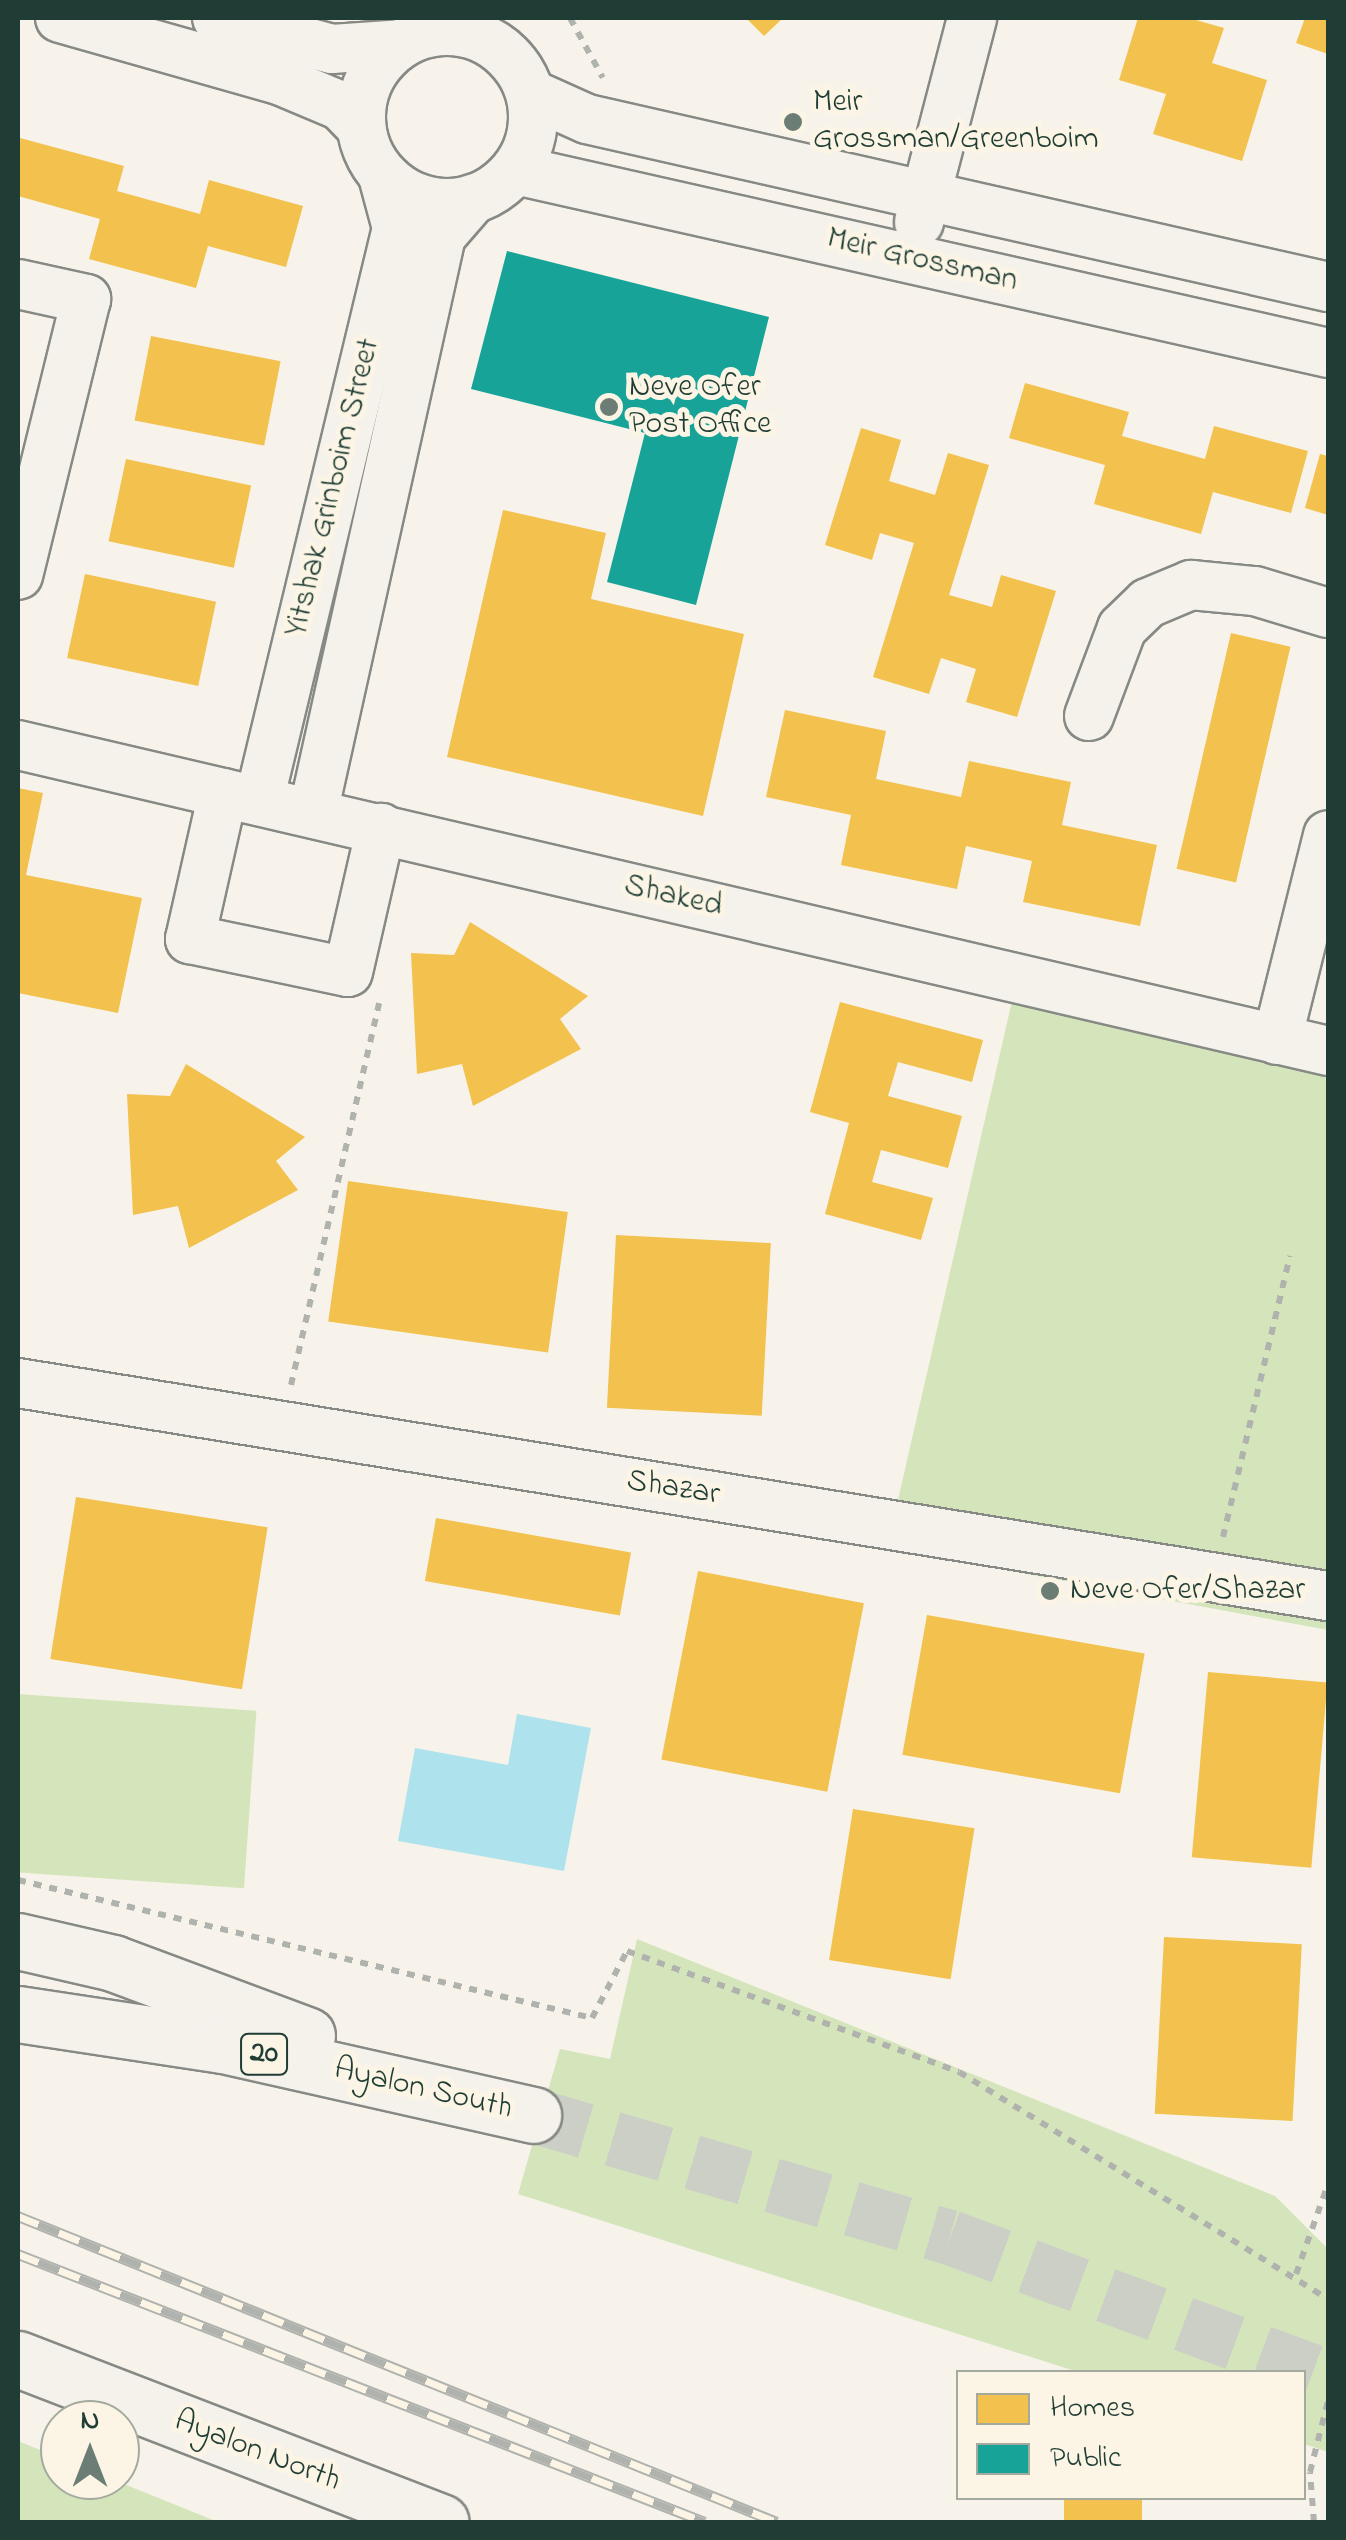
<!DOCTYPE html>
<style>
body{margin:0}
#map{position:relative;width:1346px;height:2540px;overflow:hidden;background:#f7f3ea;font-family:"Indie Flower",sans-serif}
div>[style]{position:absolute}
[style*='--x']{left:calc(var(--x)*1px);top:calc(var(--y)*1px);width:calc(var(--w)*1px);rotate:calc(var(--a)*1deg)}
.green>*{inset:0;background:#d4e5bb;transform-origin:0 0}
.water>*{inset:0;background:#aee3ed}
.homes>*{inset:0;background:#f2c14e;transform-origin:0 0}
.public>*{inset:0;background:#17a398}
.highway-tunnel>*{height:55px;margin-top:-27.5px;transform-origin:0;background:repeating-linear-gradient(90deg,#cccfc6 0 55px,transparent 0 83px)}
.path>*{height:6px;margin-top:-3px;transform-origin:0;background:repeating-linear-gradient(90deg,#b0b2ad 0 8px,transparent 0 16px)}
.roads{filter:drop-shadow(2px 0 #868984) drop-shadow(-2px 0 #868984) drop-shadow(0 2px #868984) drop-shadow(0 -2px #868984)}
.minor>*{height:48px;margin:-24px;padding:0 24px;transform-origin:24px;border-radius:24px;background:#f5f2ec}
.minor>.ring{margin:-24px;padding:0;box-sizing:content-box;background:none;border:48px solid #f5f2ec;border-radius:50%}
.highway>*{height:55px;margin:-27.5px;padding:0 27.5px;transform-origin:27.5px;border-radius:27.5px;background:#f5f2ec}
.rail>*{height:11px;margin-top:-5.5px;transform-origin:0;background:repeating-linear-gradient(90deg,#fcf5e5 0 22px,#b0b2ad 0 44px);box-sizing:border-box;border-block:2px solid #b0b2ad}
.dots>*{width:28px;height:28px;translate:-50% -50%;box-sizing:border-box;border:5px solid #fcf5e5;border-radius:50%}
span{translate:-50% -50%;white-space:nowrap;text-align:center;line-height:1.15;-webkit-text-stroke:10px #fcf5e5;paint-order:stroke}
.shield-label span{padding:2px 8px;background:#fcf5e5;border:2px solid;border-radius:8px;-webkit-text-stroke-width:0}
.shield-label{font-size:30px;color:#1f3d34;font-weight:700}
.poi-label{font-size:32px;color:#1f3d34}
.left{translate:0 -50%;text-align:left}
.street-label{font-size:32px;color:#1f3d34}
.frame{position:absolute;inset:0;border:20px solid #1f3d34;pointer-events:none}
.legend{position:absolute;left:956px;top:2370px;width:350px;height:130px;box-sizing:border-box;background:#fcf5e5;border:2px solid #a4ab9e;margin:0;padding:12px 18px;list-style:none;font-size:30px;color:#1f3d34}
.legend li{display:flex;align-items:center;gap:20px;height:50px}
.legend b{width:50px;border:2px solid #a4ab9e}
.north{position:absolute;left:40px;top:2400px;width:100px;height:100px;box-sizing:border-box;background:#fcf5e5;border:2px solid #a4ab9e;border-radius:50%;rotate:0deg;font-size:28px;font-weight:700;line-height:40px;text-align:center;color:#1f3d34}
.north::after{content:'';display:block;margin:auto;width:35px;height:45px;background:#6b7d74;clip-path:polygon(50% 0,100% 100%,50% 72%,0 100%)}
</style>
<div id="map">
<div class="green">
<div style="clip-path:polygon(1012px 1001px,1328px 1065px,1328px 1630px,887px 1548px)"></div>
<div style="left:18px;top:1694px;width:239px;height:178px;rotate:4deg"></div>
<div style="clip-path:polygon(637px 1939px,1275px 2196px,1328px 2249px,1328px 2452px,1304px 2444px,1304px 2372px,1078px 2372px,518px 2194px,560px 2049px,610px 2059px)"></div>
<div style="clip-path:polygon(18px 2441px,60px 2458px,60px 2480px,114px 2480px,218px 2522px,18px 2522px)"></div>
</div>
<div class="water">
<div style="clip-path:polygon(517px 1714px,591px 1728px,564px 1871px,398px 1841px,415px 1748px,508px 1765px)"></div>
</div>
<div class="homes">
<div style="clip-path:polygon(746px 18px,783px 18px,764px 36px)"></div>
<div style="clip-path:polygon(1138px 18px,1189px 18px,1224px 28px,1212px 63px,1267px 80px,1242px 161px,1153px 134px,1166px 94px,1119px 80px)"></div>
<div style="clip-path:polygon(1305px 18px,1328px 18px,1328px 54px,1296px 43px)"></div>
<div style="clip-path:polygon(20px 138px,124px 166px,117px 191px,200px 214px,209px 180px,303px 206px,286px 267px,208px 246px,196px 288px,89px 259px,100px 219px,18px 196px)"></div>
<div style="left:151px;top:336px;width:132px;height:86px;rotate:11deg"></div>
<div style="clip-path:polygon(1025px 383px,1129px 412px,1122px 436px,1205px 459px,1214px 426px,1308px 451px,1291px 513px,1213px 492px,1201px 534px,1094px 504px,1105px 465px,1009px 438px)"></div>
<div style="clip-path:polygon(861px 428px,901px 440px,889px 481px,935px 495px,948px 453px,989px 465px,949px 595px,992px 607px,1001px 575px,1056px 591px,1017px 717px,966px 702px,976px 669px,941px 658px,929px 694px,873px 677px,914px 543px,880px 533px,872px 560px,825px 545px)"></div>
<div style="clip-path:polygon(1320px 454px,1328px 456px,1328px 515px,1305px 508px)"></div>
<div style="left:126px;top:459px;width:128px;height:84px;rotate:12deg"></div>
<div style="clip-path:polygon(503px 510px,606px 533px,591px 599px,744px 634px,703px 816px,447px 757px)"></div>
<div style="left:85px;top:574px;width:134px;height:86px;rotate:12deg"></div>
<div style="left:1231px;top:633px;width:61px;height:242px;rotate:13deg"></div>
<div style="clip-path:polygon(785px 710px,886px 731px,876px 779px,961px 797px,969px 761px,1071px 782px,1062px 825px,1157px 845px,1140px 926px,1023px 902px,1032px 861px,966px 846px,957px 889px,841px 865px,851px 815px,766px 797px)"></div>
<div style="clip-path:polygon(18px 788px,43px 793px,26px 875px,142px 898px,118px 1013px,18px 993px)"></div>
<div style="clip-path:polygon(470px 922px,588px 996px,560px 1019px,581px 1049px,473px 1106px,462px 1064px,417px 1074px,411px 953px,454px 955px)"></div>
<div style="clip-path:polygon(840px 1002px,983px 1040px,972px 1082px,898px 1062px,888px 1096px,962px 1116px,948px 1168px,881px 1150px,872px 1182px,933px 1198px,921px 1240px,825px 1214px,849px 1123px,810px 1112px)"></div>
<div style="clip-path:polygon(186px 1064px,305px 1137px,276px 1161px,298px 1190px,189px 1248px,178px 1206px,133px 1215px,127px 1094px,170px 1096px)"></div>
<div style="left:348px;top:1181px;width:222px;height:142px;rotate:8deg"></div>
<div style="left:616px;top:1235px;width:155px;height:173px;rotate:3deg"></div>
<div style="left:76px;top:1497px;width:194px;height:164px;rotate:9deg"></div>
<div style="left:436px;top:1518px;width:198px;height:64px;rotate:10deg"></div>
<div style="left:698px;top:1571px;width:169px;height:192px;rotate:11deg"></div>
<div style="left:927px;top:1615px;width:221px;height:142px;rotate:10deg"></div>
<div style="left:1208px;top:1672px;width:120px;height:186px;rotate:5deg"></div>
<div style="left:853px;top:1809px;width:123px;height:153px;rotate:9deg"></div>
<div style="left:1164px;top:1937px;width:138px;height:177px;rotate:3deg"></div>
<div style="left:1064px;top:2498px;width:78px;height:24px"></div>
</div>
<div class="public">
<div style="clip-path:polygon(507px 251px,769px 317px,696px 605px,607px 582px,645px 433px,471px 389px)"></div>
</div>
<div class="highway-tunnel">
<div style="--x:533;--y:2115;--w:434;--a:16.3"></div>
<div style="--x:950;--y:2237;--w:403;--a:20.3"></div>
</div>
<div class="path">
<div style="--x:570;--y:18;--w:68;--a:61.2"></div>
<div style="--x:291;--y:1385;--w:392;--a:-77"></div>
<div style="--x:1223;--y:1537;--w:289;--a:-76.6"></div>
<div style="--x:18;--y:1880;--w:590;--a:13.52"></div>
<div style="--x:592;--y:2018;--w:76;--a:-62.4"></div>
<div style="--x:627;--y:1951;--w:353;--a:20"></div>
<div style="--x:959;--y:2072;--w:433;--a:31.6"></div>
<div style="--x:1296;--y:2274;--w:96;--a:-70.4"></div>
<div style="--x:1314;--y:2522;--w:50;--a:-94.6"></div>
<div style="--x:1310;--y:2472;--w:73;--a:-75.8"></div>
</div>
<div class="roads">
<div class="minor">
<div style="--x:60;--y:18;--w:228;--a:15.8"></div>
<div style="--x:279;--y:80;--w:67;--a:22.8"></div>
<div style="--x:341;--y:106;--w:29;--a:46"></div>
<div style="--x:217;--y:18;--w:119;--a:15.1"></div>
<div style="--x:332;--y:49;--w:69;--a:-4.1"></div>
<div class="ring" style="left:361px;top:31px;width:124px;height:124px"></div>
<div style="--x:531;--y:94;--w:61;--a:24.1"></div>
<div style="--x:587;--y:119;--w:760;--a:12.77"></div>
<div style="--x:516;--y:170;--w:832;--a:12.7"></div>
<div style="--x:919;--y:222;--w:211;--a:-75.4"></div>
<div style="--x:18;--y:284;--w:70;--a:12.4"></div>
<div style="--x:86;--y:299;--w:284;--a:103.8"></div>
<div style="--x:1089;--y:716;--w:94;--a:-69.4"></div>
<div style="--x:1122;--y:628;--w:36;--a:-44"></div>
<div style="--x:1148;--y:603;--w:47;--a:-22.7"></div>
<div style="--x:1191;--y:585;--w:64;--a:5.4"></div>
<div style="--x:1255;--y:591;--w:76;--a:16.8"></div>
<div style="--x:18;--y:745;--w:1345;--a:13.15"></div>
<div style="--x:223;--y:793;--w:150;--a:102.7"></div>
<div style="--x:190;--y:939;--w:161;--a:11.8"></div>
<div style="--x:348;--y:972;--w:148;--a:-77.1"></div>
<div style="--x:259;--y:801;--w:589;--a:-76.46"></div>
<div style="--x:397;--y:228;--w:54;--a:-105.1"></div>
<div style="--x:313;--y:813;--w:591;--a:-77.49"></div>
<div style="--x:441;--y:236;--w:49;--a:-49.1"></div>
<div style="--x:1277;--y:1040;--w:211;--a:-76"></div>
<div style="--x:18;--y:1383;--w:1327;--a:9.24"></div>
</div>
<div class="highway">
<div style="--x:18;--y:1941;--w:98;--a:13"></div>
<div style="--x:113;--y:1963;--w:207;--a:20.4"></div>
<div style="--x:18;--y:2014;--w:207;--a:8.6"></div>
<div style="--x:223;--y:2045;--w:318;--a:12.7"></div>
<div style="--x:18;--y:2359;--w:453;--a:21.1"></div>
</div>
</div>
<div class="rail">
<div style="--x:18;--y:2216;--w:818;--a:21.96"></div>
<div style="--x:18;--y:2254;--w:737;--a:21.31"></div>
</div>
<div class="dots">
<div style="left:793px;top:122px;background:#6b7d74"></div>
<div style="left:609px;top:407px;background:#6b7d74"></div>
<div style="left:1050px;top:1591px;background:#6b7d74"></div>
</div>
<div class="shield-label">
<span style="left:264px;top:2054px">20</span>
</div>
<div class="poi-label">
<span class="left" style="left:813px;top:122px">Meir<br>Grossman/Greenboim</span>
<span class="left" style="left:629px;top:407px">Neve Ofer<br>Post Office</span>
<span class="left" style="left:1070px;top:1591px">Neve Ofer/Shazar</span>
</div>
<div class="street-label">
<span style="left:922px;top:261px;rotate:13deg">Meir Grossman</span>
<span style="left:334px;top:488px;rotate:-76deg">Yitshak Grinboim Street</span>
<span style="left:673px;top:897px;rotate:13deg">Shaked</span>
<span style="left:673px;top:1489px;rotate:9deg">Shazar</span>
<span style="left:423px;top:2090px;rotate:13deg">Ayalon South</span>
<span style="left:257px;top:2452px;rotate:21deg">Ayalon North</span>
</div>
<div class="frame"></div>
<ul class="legend">
<li><b style="height:28px;background:#f2c14e"></b>Homes</li>
<li><b style="height:28px;background:#17a398"></b>Public</li>
</ul>
<div class="north">N</div>
</div>
